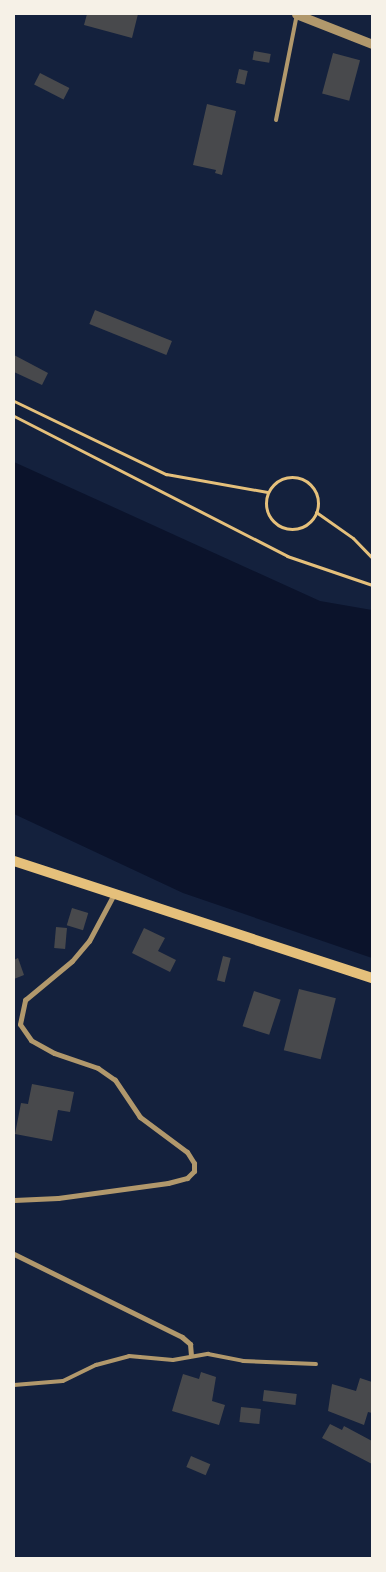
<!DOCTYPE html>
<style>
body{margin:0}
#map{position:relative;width:386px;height:1572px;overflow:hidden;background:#14213d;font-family:"IBM Plex Sans",sans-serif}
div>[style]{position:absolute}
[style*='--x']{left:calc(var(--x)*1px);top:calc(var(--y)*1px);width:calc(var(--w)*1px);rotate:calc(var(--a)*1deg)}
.water>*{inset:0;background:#0b132b}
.building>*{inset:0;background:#48494c;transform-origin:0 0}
.path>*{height:3px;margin:-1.5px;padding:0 1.5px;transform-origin:1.5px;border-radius:1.5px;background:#e5c07b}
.path>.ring{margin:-1.5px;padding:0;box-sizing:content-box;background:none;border:3px solid #e5c07b;border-radius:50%}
.service>*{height:4px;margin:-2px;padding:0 2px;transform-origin:2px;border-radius:2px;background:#b1986c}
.minor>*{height:5px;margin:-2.5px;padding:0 2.5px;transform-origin:2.5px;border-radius:2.5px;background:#b1986c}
.tertiary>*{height:9px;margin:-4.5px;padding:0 4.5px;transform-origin:4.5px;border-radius:4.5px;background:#b1986c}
.secondary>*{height:10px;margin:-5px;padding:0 5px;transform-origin:5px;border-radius:5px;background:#e5c07b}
span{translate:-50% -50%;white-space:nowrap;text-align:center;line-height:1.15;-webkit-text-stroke:4.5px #f6f1e7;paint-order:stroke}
.frame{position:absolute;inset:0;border:15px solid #f6f1e7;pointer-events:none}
</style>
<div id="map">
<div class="water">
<div style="clip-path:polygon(14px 462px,320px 601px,372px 610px,372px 958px,183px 893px,14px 814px)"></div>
</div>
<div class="building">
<div style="clip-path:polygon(87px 14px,138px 14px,132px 38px,84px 25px)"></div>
<div style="left:254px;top:51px;width:17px;height:9px;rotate:10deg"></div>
<div style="left:333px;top:53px;width:28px;height:42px;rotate:15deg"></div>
<div style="left:239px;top:69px;width:9px;height:14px;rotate:13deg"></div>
<div style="left:40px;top:73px;width:33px;height:13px;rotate:27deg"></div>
<div style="clip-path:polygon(207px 104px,236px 111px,222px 175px,215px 173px,216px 170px,193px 165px)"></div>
<div style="left:95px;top:310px;width:83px;height:15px;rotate:22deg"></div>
<div style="clip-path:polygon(14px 355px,48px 373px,42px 385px,14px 372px)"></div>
<div style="left:72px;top:908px;width:17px;height:18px;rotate:17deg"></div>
<div style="left:56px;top:927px;width:11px;height:21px;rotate:5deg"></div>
<div style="clip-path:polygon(144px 928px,165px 938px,158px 951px,176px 960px,170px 972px,132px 953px)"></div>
<div style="left:223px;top:956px;width:8px;height:25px;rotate:14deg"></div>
<div style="clip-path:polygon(18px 958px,24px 975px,14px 979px,14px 960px)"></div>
<div style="left:299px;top:989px;width:38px;height:63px;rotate:14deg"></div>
<div style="left:254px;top:991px;width:28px;height:37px;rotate:18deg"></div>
<div style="clip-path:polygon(32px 1084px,74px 1092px,70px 1112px,58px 1110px,52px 1141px,15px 1134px,21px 1103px,28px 1104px)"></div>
<div style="clip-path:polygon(201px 1372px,216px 1377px,212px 1401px,225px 1405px,219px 1425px,172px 1411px,183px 1374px,199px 1379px)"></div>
<div style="clip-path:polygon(360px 1378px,372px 1382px,372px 1413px,368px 1412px,364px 1425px,328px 1411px,332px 1384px,356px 1391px)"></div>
<div style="left:264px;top:1390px;width:33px;height:11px;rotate:7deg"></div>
<div style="left:241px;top:1407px;width:20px;height:15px;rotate:6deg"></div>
<div style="clip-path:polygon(330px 1424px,342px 1430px,344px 1426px,372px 1441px,372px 1464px,322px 1438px)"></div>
<div style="left:191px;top:1456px;width:21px;height:12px;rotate:23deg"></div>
</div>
<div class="path">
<div style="--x:14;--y:401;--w:169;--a:25.7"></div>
<div style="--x:166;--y:474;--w:103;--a:10.1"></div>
<div style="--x:14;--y:416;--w:307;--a:27.1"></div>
<div style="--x:287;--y:556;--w:90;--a:18.8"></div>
<div class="ring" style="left:266px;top:477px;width:49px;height:49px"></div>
<div style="--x:316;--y:512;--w:45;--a:35.1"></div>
<div style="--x:353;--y:538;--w:28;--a:46"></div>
</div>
<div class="service">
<div style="--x:276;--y:120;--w:108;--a:-78.8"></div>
<div style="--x:14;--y:1385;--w:49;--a:-4.7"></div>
<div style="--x:63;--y:1381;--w:37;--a:-26"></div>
<div style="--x:96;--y:1365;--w:34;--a:-15"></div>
<div style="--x:129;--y:1356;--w:44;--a:5.2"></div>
<div style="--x:173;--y:1360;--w:36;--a:-10"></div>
<div style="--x:208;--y:1354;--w:36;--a:11"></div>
<div style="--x:243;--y:1361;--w:73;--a:2.4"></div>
</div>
<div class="minor">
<div style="--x:14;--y:1200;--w:44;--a:-2.6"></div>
<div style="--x:58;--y:1198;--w:111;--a:-7.8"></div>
<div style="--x:168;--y:1183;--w:20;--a:-15"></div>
<div style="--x:187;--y:1178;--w:10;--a:-45"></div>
<div style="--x:194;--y:1171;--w:8;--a:-90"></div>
<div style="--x:194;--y:1163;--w:13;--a:-122"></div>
<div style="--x:187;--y:1152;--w:59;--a:-143.3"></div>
<div style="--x:140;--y:1117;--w:45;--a:-124"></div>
<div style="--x:115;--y:1080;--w:21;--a:-145"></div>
<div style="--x:98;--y:1068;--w:46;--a:-161.2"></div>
<div style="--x:54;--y:1053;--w:26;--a:-151"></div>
<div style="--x:31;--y:1040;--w:19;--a:-125"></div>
<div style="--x:20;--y:1024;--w:25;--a:-78"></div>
<div style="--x:25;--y:1000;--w:61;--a:-39.7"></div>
<div style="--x:72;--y:961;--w:26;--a:-50"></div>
<div style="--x:89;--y:941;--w:53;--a:-62"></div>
<div style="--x:14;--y:1254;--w:187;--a:26.3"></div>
<div style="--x:182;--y:1337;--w:11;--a:41"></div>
<div style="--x:190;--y:1344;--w:11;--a:85"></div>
</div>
<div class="tertiary">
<div style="--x:296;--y:14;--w:82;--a:21.5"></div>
</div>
<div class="secondary">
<div style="--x:14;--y:861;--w:377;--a:18.1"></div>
</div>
<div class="frame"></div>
</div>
